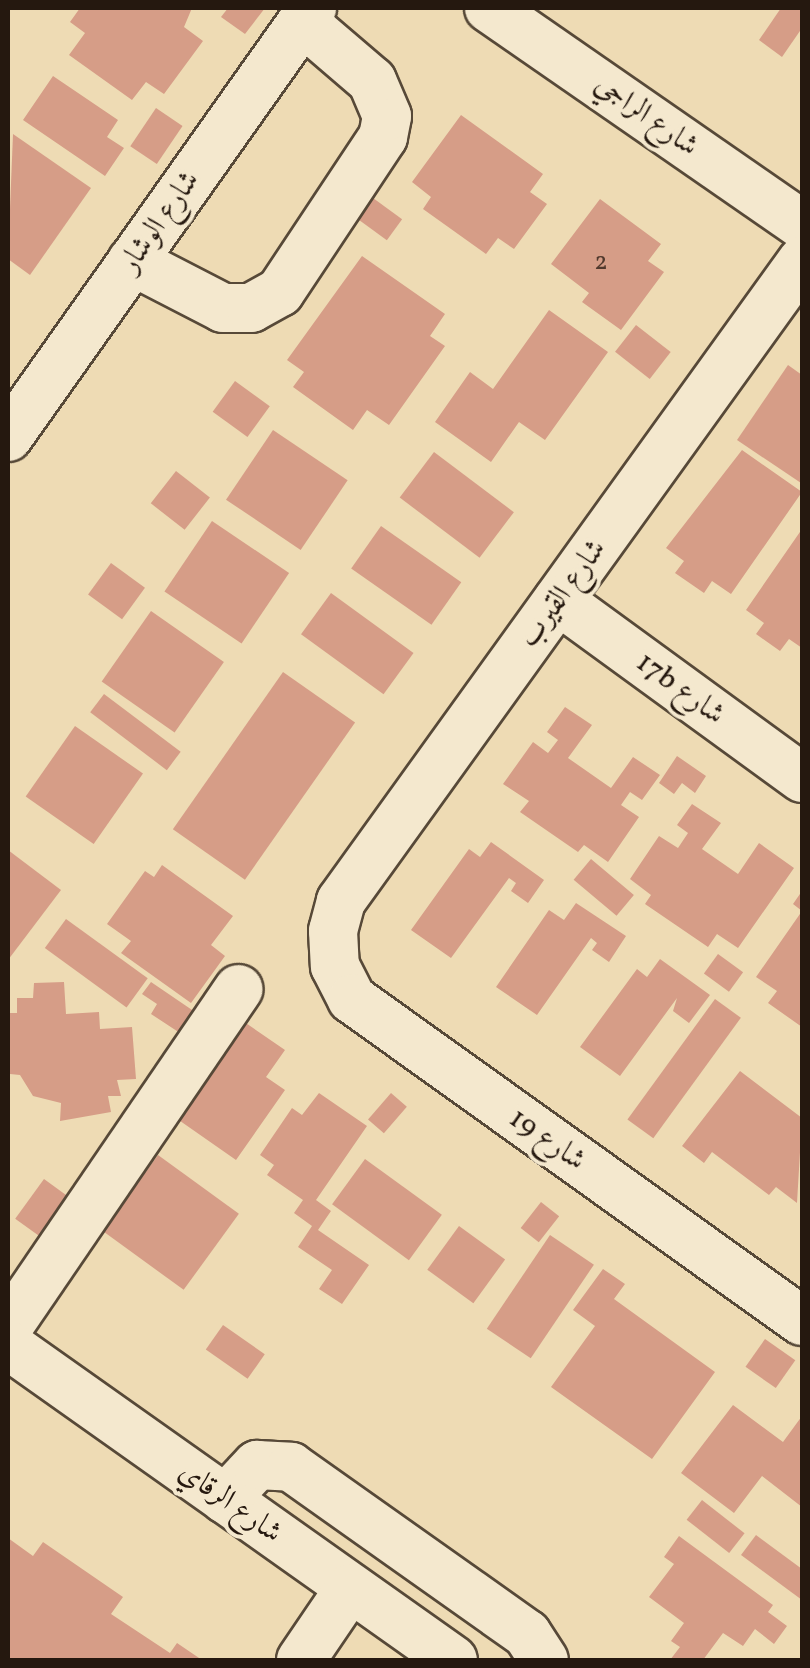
<!DOCTYPE html>
<meta charset="utf-8">
<style>
body{margin:0}
#map{position:relative;width:810px;height:1668px;overflow:hidden;background:#eedbb4;font-family:Vollkorn,Amiri,serif}
div>[style]{position:absolute}
[style*='--x']{left:calc(var(--x)*1px);top:calc(var(--y)*1px);width:calc(var(--w)*1px);rotate:calc(var(--a)*1deg)}
.building>*{inset:0;background:#d69d87;transform-origin:0 0}
.roads{filter:drop-shadow(2px 0 #574938) drop-shadow(-2px 0 #574938) drop-shadow(0 2px #574938) drop-shadow(0 -2px #574938)}
.minor>*{height:48px;margin:-24px;padding:0 24px;transform-origin:24px;border-radius:24px;background:#f4e8ce}
span{translate:-50% -50%;white-space:nowrap;text-align:center;line-height:1.15;-webkit-text-stroke:8px #f4e8ce;paint-order:stroke}
.number-label{font-size:25px;color:#51392d}
.number-label span{-webkit-text-stroke-width:0}
.street-label{font-size:30px;color:#25180f}
.frame{position:absolute;inset:0;border:10px solid #25180f;pointer-events:none}
</style>
<div id="map">
<div class="building">
<div style="clip-path:polygon(80px 8px,192px 8px,184px 27px,203px 41px,164px 94px,146px 82px,132px 100px,69px 55px,85px 33px,70px 22px)"></div>
<div style="clip-path:polygon(228px 8px,265px 8px,245px 34px,221px 17px)"></div>
<div style="clip-path:polygon(781px 8px,802px 8px,802px 28px,782px 57px,759px 40px)"></div>
<div style="clip-path:polygon(53px 76px,118px 120px,107px 137px,124px 148px,105px 176px,23px 120px)"></div>
<div style="left:156px;top:108px;width:32px;height:46px;rotate:34deg"></div>
<div style="clip-path:polygon(461px 115px,543px 174px,530px 192px,547px 204px,514px 249px,498px 238px,486px 254px,423px 209px,431px 197px,412px 182px)"></div>
<div style="clip-path:polygon(13px 134px,91px 188px,30px 275px,8px 259px)"></div>
<div style="left:373px;top:198px;width:36px;height:26px;rotate:36deg"></div>
<div style="clip-path:polygon(600px 199px,661px 244px,648px 261px,664px 272px,621px 330px,582px 302px,589px 293px,551px 264px)"></div>
<div style="clip-path:polygon(362px 256px,445px 314px,430px 336px,445px 346px,389px 425px,367px 410px,353px 430px,293px 387px,304px 372px,287px 360px)"></div>
<div style="clip-path:polygon(549px 310px,608px 352px,545px 440px,519px 422px,491px 462px,435px 422px,470px 372px,493px 389px)"></div>
<div style="left:636px;top:325px;width:44px;height:34px;rotate:38deg"></div>
<div style="clip-path:polygon(788px 365px,802px 375px,801px 483px,737px 440px)"></div>
<div style="left:235px;top:381px;width:43px;height:38px;rotate:36deg"></div>
<div style="left:273px;top:430px;width:90px;height:84px;rotate:34deg"></div>
<div style="clip-path:polygon(742px 450px,802px 492px,731px 594px,712px 581px,704px 593px,675px 573px,684px 561px,666px 548px)"></div>
<div style="left:434px;top:452px;width:100px;height:57px;rotate:37deg"></div>
<div style="left:176px;top:471px;width:43px;height:41px;rotate:38deg"></div>
<div style="left:212px;top:521px;width:93px;height:85px;rotate:34deg"></div>
<div style="left:381px;top:526px;width:98px;height:52px;rotate:35deg"></div>
<div style="clip-path:polygon(802px 529px,802px 648px,789px 639px,780px 651px,756px 634px,764px 623px,746px 610px)"></div>
<div style="left:111px;top:563px;width:42px;height:39px;rotate:36deg"></div>
<div style="left:331px;top:593px;width:102px;height:51px;rotate:36deg"></div>
<div style="left:151px;top:611px;width:89px;height:86px;rotate:35deg"></div>
<div style="left:283px;top:672px;width:88px;height:192px;rotate:35deg"></div>
<div style="left:104px;top:694px;width:96px;height:23px;rotate:37deg"></div>
<div style="clip-path:polygon(565px 707px,592px 725px,568px 758px,611px 788px,633px 757px,660px 775px,642px 800px,630px 792px,621px 805px,639px 817px,608px 862px,584px 845px,578px 852px,520px 812px,529px 801px,503px 784px,533px 742px,548px 753px,558px 740px,547px 732px)"></div>
<div style="left:75px;top:726px;width:83px;height:86px;rotate:35deg"></div>
<div style="clip-path:polygon(677px 756px,706px 776px,695px 793px,682px 783px,674px 794px,659px 783px)"></div>
<div style="clip-path:polygon(692px 804px,721px 823px,702px 849px,738px 874px,759px 843px,794px 868px,738px 948px,717px 934px,708px 947px,645px 904px,651px 895px,630px 879px,659px 836px,678px 848px,688px 833px,677px 825px)"></div>
<div style="clip-path:polygon(491px 842px,544px 880px,528px 903px,511px 891px,516px 883px,509px 878px,451px 958px,411px 930px,469px 849px,480px 857px)"></div>
<div style="clip-path:polygon(8px 850px,61px 890px,8px 960px)"></div>
<div style="left:591px;top:859px;width:56px;height:27px;rotate:40deg"></div>
<div style="clip-path:polygon(162px 865px,233px 916px,211px 945px,225px 956px,191px 1003px,121px 953px,131px 941px,107px 924px,145px 871px,154px 877px)"></div>
<div style="clip-path:polygon(802px 891px,802px 1027px,768px 1003px,777px 991px,756px 977px,802px 911px,793px 904px)"></div>
<div style="clip-path:polygon(576px 903px,626px 936px,609px 962px,592px 950px,597px 943px,591px 938px,537px 1015px,496px 987px,549px 910px,564px 920px)"></div>
<div style="left:66px;top:919px;width:101px;height:36px;rotate:36deg"></div>
<div style="left:718px;top:954px;width:31px;height:24px;rotate:36deg"></div>
<div style="clip-path:polygon(660px 959px,710px 995px,689px 1023px,673px 1011px,677px 998px,620px 1076px,580px 1047px,637px 969px,647px 977px)"></div>
<div style="clip-path:polygon(64px 982px,66px 1014px,99px 1012px,100px 1029px,132px 1027px,136px 1079px,117px 1080px,121px 1096px,108px 1096px,111px 1112px,60px 1121px,61px 1103px,33px 1096px,20px 1075px,10px 1074px,8px 1013px,17px 1013px,17px 998px,33px 998px,34px 983px)"></div>
<div style="clip-path:polygon(151px 982px,198px 1014px,183px 1035px,151px 1014px,157px 1004px,142px 994px)"></div>
<div style="left:715px;top:999px;width:32px;height:149px;rotate:36deg"></div>
<div style="clip-path:polygon(240px 1019px,285px 1050px,266px 1077px,285px 1090px,236px 1160px,173px 1116px)"></div>
<div style="clip-path:polygon(740px 1071px,802px 1118px,797px 1203px,776px 1187px,769px 1195px,712px 1152px,704px 1163px,682px 1146px)"></div>
<div style="clip-path:polygon(319px 1093px,367px 1126px,316px 1200px,331px 1211px,318px 1230px,369px 1265px,342px 1304px,319px 1289px,332px 1270px,298px 1247px,312px 1226px,294px 1213px,303px 1200px,267px 1175px,274px 1165px,260px 1155px,292px 1108px,302px 1115px)"></div>
<div style="left:391px;top:1093px;width:21px;height:35px;rotate:41deg"></div>
<div style="left:158px;top:1155px;width:100px;height:94px;rotate:36deg"></div>
<div style="left:365px;top:1159px;width:95px;height:56px;rotate:36deg"></div>
<div style="left:44px;top:1179px;width:31px;height:49px;rotate:36deg"></div>
<div style="left:541px;top:1202px;width:23px;height:33px;rotate:38deg"></div>
<div style="left:459px;top:1226px;width:57px;height:54px;rotate:36deg"></div>
<div style="left:550px;top:1235px;width:53px;height:113px;rotate:34deg"></div>
<div style="clip-path:polygon(603px 1269px,625px 1284px,614px 1299px,715px 1372px,652px 1459px,551px 1387px,595px 1326px,573px 1310px)"></div>
<div style="left:223px;top:1325px;width:51px;height:30px;rotate:35deg"></div>
<div style="left:765px;top:1339px;width:37px;height:34px;rotate:35deg"></div>
<div style="clip-path:polygon(733px 1405px,783px 1442px,802px 1416px,802px 1507px,762px 1476px,734px 1513px,681px 1473px)"></div>
<div style="left:702px;top:1500px;width:54px;height:25px;rotate:38deg"></div>
<div style="clip-path:polygon(756px 1535px,802px 1569px,802px 1600px,741px 1555px)"></div>
<div style="clip-path:polygon(679px 1536px,773px 1605px,768px 1612px,787px 1626px,774px 1644px,755px 1629px,743px 1646px,723px 1633px,703px 1660px,670px 1660px,680px 1647px,671px 1641px,684px 1623px,649px 1597px,674px 1564px,664px 1557px)"></div>
<div style="clip-path:polygon(8px 1538px,33px 1556px,43px 1542px,123px 1597px,111px 1614px,170px 1653px,177px 1643px,202px 1660px,8px 1660px)"></div>
</div>
<div class="roads">
<div class="minor">
<div style="--x:489;--y:8;--w:381;--a:34.7"></div>
<div style="--x:132;--y:261;--w:102;--a:27.3"></div>
<div style="--x:223;--y:308;--w:28;--a:0"></div>
<div style="--x:251;--y:308;--w:33;--a:-29"></div>
<div style="--x:280;--y:292;--w:186;--a:-56.4"></div>
<div style="--x:383;--y:137;--w:21;--a:-79"></div>
<div style="--x:387;--y:116;--w:38;--a:-113"></div>
<div style="--x:372;--y:81;--w:92;--a:-139.4"></div>
<div style="--x:802;--y:261;--w:789;--a:125.77"></div>
<div style="--x:341;--y:901;--w:31;--a:105"></div>
<div style="--x:333;--y:931;--w:35;--a:87"></div>
<div style="--x:335;--y:966;--w:37;--a:63"></div>
<div style="--x:352;--y:999;--w:553;--a:35.59"></div>
<div style="--x:8;--y:437;--w:526;--a:-54.68"></div>
<div style="--x:558;--y:600;--w:302;--a:36.1"></div>
<div style="--x:8;--y:1327;--w:409;--a:-55.7"></div>
<div style="--x:8;--y:1345;--w:545;--a:35.29"></div>
<div style="--x:225;--y:1499;--w:47;--a:-46.7"></div>
<div style="--x:257;--y:1465;--w:34;--a:3"></div>
<div style="--x:291;--y:1467;--w:289;--a:35.3"></div>
<div style="--x:527;--y:1634;--w:31;--a:57"></div>
<div style="--x:301;--y:1660;--w:87;--a:-55.8"></div>
</div>
</div>
<div class="number-label">
<span style="left:601px;top:263px">2</span>
</div>
<div class="street-label">
<span style="left:646px;top:116px;rotate:35deg">شارع الراجي</span>
<span style="left:160px;top:222px;rotate:-55deg">شارع الوشار</span>
<span style="left:563px;top:594px;rotate:-54deg">شارع القيرب</span>
<span style="left:680px;top:689px;rotate:36deg">17b شارع</span>
<span style="left:547px;top:1140px;rotate:35deg">شارع 19</span>
<span style="left:230px;top:1503px;rotate:35deg">شارع الرقاي</span>
</div>
<div class="frame"></div>
</div>
